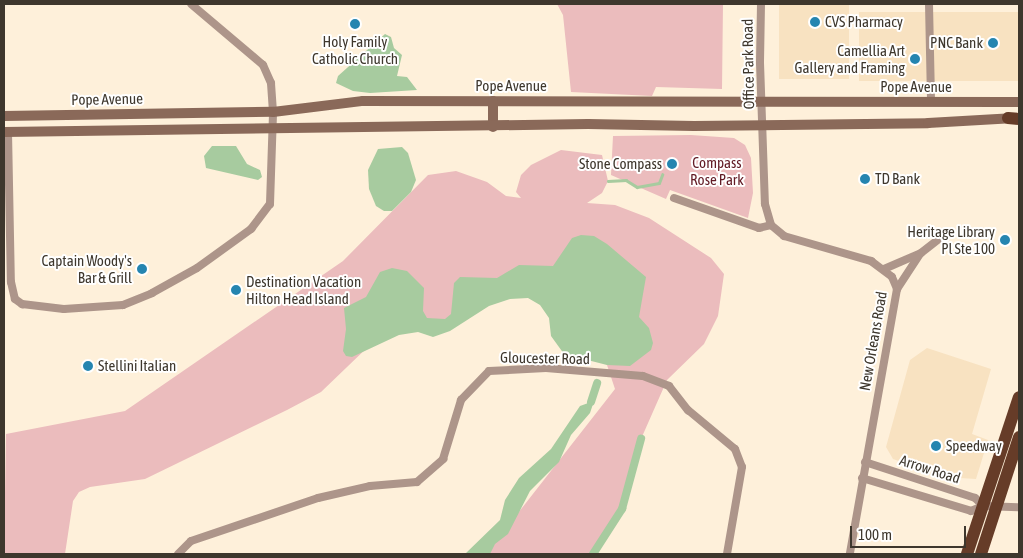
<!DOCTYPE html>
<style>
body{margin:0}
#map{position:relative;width:1023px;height:558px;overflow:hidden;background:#fef0da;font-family:"Asap Condensed",sans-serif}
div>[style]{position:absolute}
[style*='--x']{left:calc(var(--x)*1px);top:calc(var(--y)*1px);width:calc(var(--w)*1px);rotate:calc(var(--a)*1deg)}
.built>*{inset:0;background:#f8e2c1;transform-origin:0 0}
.green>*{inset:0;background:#ebbcbd}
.water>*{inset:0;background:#a7cb9f}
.stream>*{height:2.5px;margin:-1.25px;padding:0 1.25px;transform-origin:1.25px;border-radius:1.25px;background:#a7cb9f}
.canal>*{height:8px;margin:-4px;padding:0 4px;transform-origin:4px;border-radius:4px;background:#a7cb9f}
.minor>*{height:8px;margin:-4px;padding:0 4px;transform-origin:4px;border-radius:4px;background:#ad958a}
.secondary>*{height:10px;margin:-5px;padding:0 5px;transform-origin:5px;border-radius:5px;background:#8a6959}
.trunk>*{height:12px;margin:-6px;padding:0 6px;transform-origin:6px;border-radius:6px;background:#663c28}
.dots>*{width:14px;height:14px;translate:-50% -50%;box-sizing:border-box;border:2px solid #fff;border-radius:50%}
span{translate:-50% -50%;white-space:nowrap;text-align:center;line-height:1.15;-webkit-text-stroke:4px #fff;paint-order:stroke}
.poi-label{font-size:15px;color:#3e372d}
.left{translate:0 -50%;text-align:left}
.right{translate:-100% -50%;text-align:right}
.street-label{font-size:15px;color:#3e372d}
.park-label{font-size:15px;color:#621b25}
.frame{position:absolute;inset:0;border:5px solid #3e372d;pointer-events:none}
.scale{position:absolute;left:850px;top:526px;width:116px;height:22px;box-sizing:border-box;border:2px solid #3e372d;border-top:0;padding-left:6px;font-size:15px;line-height:18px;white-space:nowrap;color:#3e372d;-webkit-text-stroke:4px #fff;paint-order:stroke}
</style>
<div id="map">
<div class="built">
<div style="left:779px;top:4px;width:70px;height:75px"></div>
<div style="left:1019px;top:12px;width:69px;height:160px;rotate:90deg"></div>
<div style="clip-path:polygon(927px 348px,991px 369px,972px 434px,988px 440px,976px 479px,944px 477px,893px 459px,886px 447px,910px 360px)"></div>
</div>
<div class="green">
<div style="clip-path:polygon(557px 4px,723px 4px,722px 89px,656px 87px,652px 96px,571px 92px,563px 15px)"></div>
<div style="clip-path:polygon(691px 135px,734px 138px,745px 145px,751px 158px,753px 193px,748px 218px,670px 190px,666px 199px,611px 175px,613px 136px)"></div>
<div style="clip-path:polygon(561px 150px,602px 155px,608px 181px,602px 193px,587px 203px,615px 205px,649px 218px,711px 258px,724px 274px,718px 316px,704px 344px,667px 380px,641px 439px,622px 509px,593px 554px,486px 554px,615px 389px,607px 365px,531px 279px,443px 329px,398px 318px,321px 392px,287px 410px,145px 479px,90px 487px,79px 492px,73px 501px,65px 554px,4px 554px,6px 434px,125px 411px,343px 261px,428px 175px,456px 171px,487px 182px,506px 196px,521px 198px,516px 192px,521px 175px,531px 165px)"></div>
</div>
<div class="water">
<div style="clip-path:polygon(385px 34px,391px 37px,394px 48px,402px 55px,397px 76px,407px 77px,417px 90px,370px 93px,353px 91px,336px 83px,338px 76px)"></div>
<div style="clip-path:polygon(212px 146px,236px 146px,247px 164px,260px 170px,262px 177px,258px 180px,206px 168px,204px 156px)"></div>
<div style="clip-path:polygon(402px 147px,408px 153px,416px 180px,411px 192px,392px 211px,384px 211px,376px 206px,369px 189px,368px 170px,378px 149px)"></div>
<div style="clip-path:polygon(581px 235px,594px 236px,607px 244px,646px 277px,639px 317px,649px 328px,653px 343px,651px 350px,630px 366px,607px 365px,564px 354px,551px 336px,549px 318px,540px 305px,528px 298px,510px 299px,489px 306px,450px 331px,433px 337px,418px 332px,399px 335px,352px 357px,346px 356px,343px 351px,346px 329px,344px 308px,366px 297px,380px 272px,392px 268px,407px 271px,424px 288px,423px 311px,427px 318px,445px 319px,451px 314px,454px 283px,460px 277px,497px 278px,519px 265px,553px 266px,572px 238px)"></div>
<div style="clip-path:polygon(591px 402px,593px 404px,590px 413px,571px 435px,559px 462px,530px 491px,508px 534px,495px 544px,490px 554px,465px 554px,500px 520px,505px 500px,519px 478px,551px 449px,580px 406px)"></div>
</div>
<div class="stream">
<div style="--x:608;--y:181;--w:18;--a:-3"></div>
<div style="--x:626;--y:180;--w:13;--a:32"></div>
<div style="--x:637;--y:187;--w:22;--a:-10"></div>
<div style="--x:659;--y:183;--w:9;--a:-69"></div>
</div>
<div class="canal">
<div style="--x:591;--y:402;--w:20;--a:-72"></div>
<div style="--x:593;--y:554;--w:54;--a:-57.2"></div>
<div style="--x:622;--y:509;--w:73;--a:-74.8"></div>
</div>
<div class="minor">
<div style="--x:761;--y:4;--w:59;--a:91"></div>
<div style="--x:760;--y:63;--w:141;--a:88"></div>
<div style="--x:765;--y:204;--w:22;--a:74"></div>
<div style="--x:771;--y:225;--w:17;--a:40"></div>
<div style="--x:784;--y:236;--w:91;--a:16"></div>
<div style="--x:871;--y:261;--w:26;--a:37"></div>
<div style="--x:892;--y:277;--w:13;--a:67"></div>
<div style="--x:897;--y:289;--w:269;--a:100.1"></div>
<div style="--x:929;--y:4;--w:98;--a:88.8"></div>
<div style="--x:8;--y:132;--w:150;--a:88.9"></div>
<div style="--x:11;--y:282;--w:17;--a:77"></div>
<div style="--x:15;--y:299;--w:9;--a:36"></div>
<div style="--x:22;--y:304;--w:42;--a:6.8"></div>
<div style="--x:64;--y:309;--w:59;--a:-3.9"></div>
<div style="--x:123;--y:305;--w:31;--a:-22"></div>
<div style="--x:152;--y:293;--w:51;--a:-29.1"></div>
<div style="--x:197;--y:268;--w:67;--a:-35.8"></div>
<div style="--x:251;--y:229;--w:31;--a:-53"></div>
<div style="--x:270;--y:204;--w:92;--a:-88.1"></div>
<div style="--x:273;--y:112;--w:29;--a:-94"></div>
<div style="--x:271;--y:83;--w:20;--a:-114"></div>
<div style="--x:263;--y:65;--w:94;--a:-139.7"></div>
<div style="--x:674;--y:198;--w:90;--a:19.4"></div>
<div style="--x:759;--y:228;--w:12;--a:-14"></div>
<div style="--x:884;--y:269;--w:40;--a:-23.4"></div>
<div style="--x:921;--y:253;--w:31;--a:-38"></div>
<div style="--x:897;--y:289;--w:42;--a:-56.7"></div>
<div style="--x:865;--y:462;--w:116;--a:18.1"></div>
<div style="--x:975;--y:498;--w:11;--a:45"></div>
<div style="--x:862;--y:478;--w:114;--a:16.8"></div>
<div style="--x:971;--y:511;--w:13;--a:-23"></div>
<div style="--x:983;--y:506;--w:36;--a:2"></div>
<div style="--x:178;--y:554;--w:18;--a:-45"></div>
<div style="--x:191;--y:541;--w:134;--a:-18.7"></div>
<div style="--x:318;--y:498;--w:53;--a:-13"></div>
<div style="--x:370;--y:486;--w:47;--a:-4.9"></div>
<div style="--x:417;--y:482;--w:35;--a:-41"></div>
<div style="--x:443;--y:459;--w:62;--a:-73"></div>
<div style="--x:461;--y:400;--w:40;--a:-46"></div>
<div style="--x:489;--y:371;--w:57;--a:-3"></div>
<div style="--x:546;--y:368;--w:97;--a:4.7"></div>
<div style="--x:643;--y:376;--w:28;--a:21"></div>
<div style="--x:669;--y:386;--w:31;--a:52"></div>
<div style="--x:688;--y:410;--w:61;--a:39.7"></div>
<div style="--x:735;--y:449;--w:19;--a:69"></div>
<div style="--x:742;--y:467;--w:88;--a:99.8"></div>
</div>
<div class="secondary">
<div style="--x:4;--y:116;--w:269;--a:-0.9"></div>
<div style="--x:273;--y:112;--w:91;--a:-7"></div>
<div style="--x:363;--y:101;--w:656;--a:0.09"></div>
<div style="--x:493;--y:127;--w:26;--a:-90"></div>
<div style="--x:4;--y:132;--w:584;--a:-0.78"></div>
<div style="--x:588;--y:124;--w:106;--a:1.1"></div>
<div style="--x:694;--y:126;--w:234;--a:-0.7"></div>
<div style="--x:928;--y:123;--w:87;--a:-3.3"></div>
</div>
<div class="trunk">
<div style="--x:1008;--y:118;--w:11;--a:5"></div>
<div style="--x:967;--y:554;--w:165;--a:-71.7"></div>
<div style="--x:981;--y:554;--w:123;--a:-72"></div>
</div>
<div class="dots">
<div style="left:815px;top:22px;background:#2585b0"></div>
<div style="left:355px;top:24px;background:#2585b0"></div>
<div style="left:993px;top:43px;background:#2585b0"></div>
<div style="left:915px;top:59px;background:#2585b0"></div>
<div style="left:672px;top:164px;background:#2585b0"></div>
<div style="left:865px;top:179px;background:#2585b0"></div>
<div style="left:1005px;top:240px;background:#2585b0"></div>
<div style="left:142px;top:269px;background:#2585b0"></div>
<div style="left:236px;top:290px;background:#2585b0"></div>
<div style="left:88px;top:366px;background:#2585b0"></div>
<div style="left:936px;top:446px;background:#2585b0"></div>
</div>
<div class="poi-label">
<span class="left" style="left:825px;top:22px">CVS Pharmacy</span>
<span style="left:355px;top:50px">Holy Family<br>Catholic Church</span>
<span class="right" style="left:983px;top:43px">PNC Bank</span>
<span class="right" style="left:905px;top:59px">Camellia Art<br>Gallery and Framing</span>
<span class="right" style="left:662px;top:164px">Stone Compass</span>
<span class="left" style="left:875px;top:179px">TD Bank</span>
<span class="right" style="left:995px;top:240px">Heritage Library<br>Pl Ste 100</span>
<span class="right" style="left:132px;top:269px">Captain Woody's<br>Bar &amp; Grill</span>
<span class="left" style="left:246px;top:290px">Destination Vacation<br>Hilton Head Island</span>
<span class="left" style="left:98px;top:366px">Stellini Italian</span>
<span class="left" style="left:946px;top:446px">Speedway</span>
</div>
<div class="street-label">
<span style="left:748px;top:64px;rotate:-91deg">Office Park Road</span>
<span style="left:511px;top:86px">Pope Avenue</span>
<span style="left:916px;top:87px">Pope Avenue</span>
<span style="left:107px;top:99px;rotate:-1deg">Pope Avenue</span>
<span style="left:873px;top:341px;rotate:-80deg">New Orleans Road</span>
<span style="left:545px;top:358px;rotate:1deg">Gloucester Road</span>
<span style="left:930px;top:469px;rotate:18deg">Arrow Road</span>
</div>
<div class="park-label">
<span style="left:717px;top:171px">Compass<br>Rose Park</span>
</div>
<div class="frame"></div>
<div class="scale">100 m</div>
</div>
